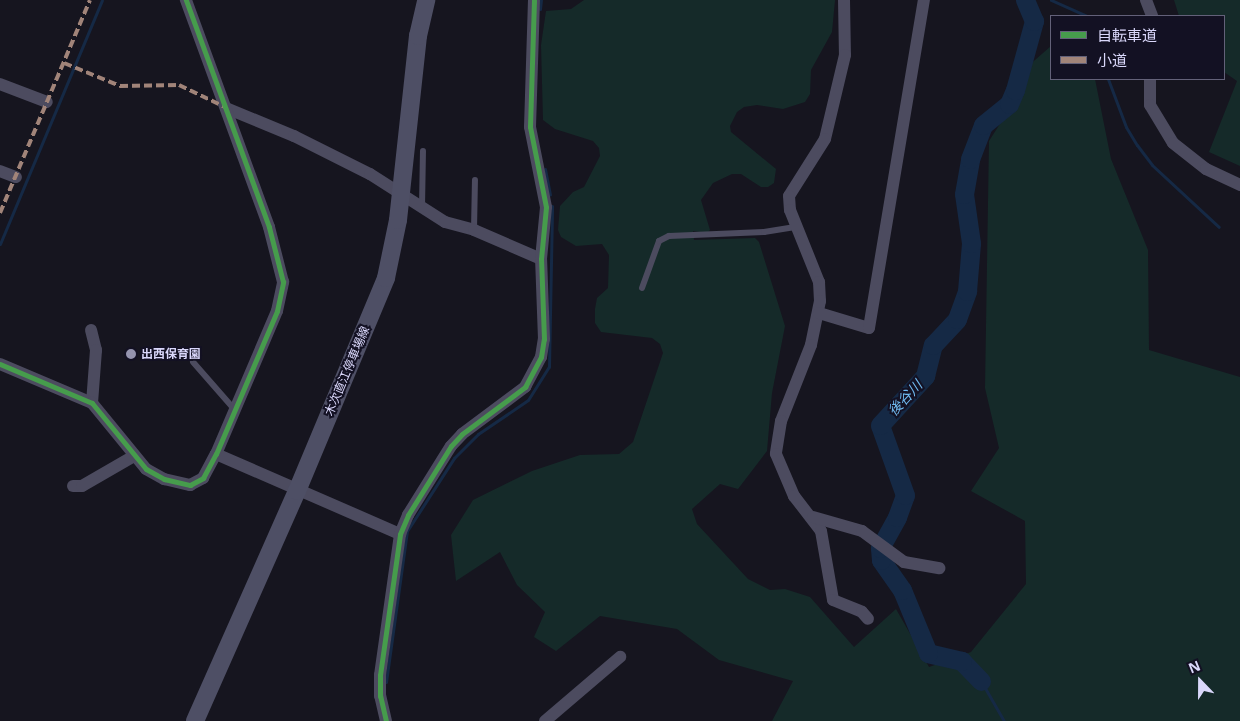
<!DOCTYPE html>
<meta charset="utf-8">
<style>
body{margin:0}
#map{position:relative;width:1240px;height:721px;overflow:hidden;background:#16151f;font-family:"Noto Sans","Noto Sans JP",sans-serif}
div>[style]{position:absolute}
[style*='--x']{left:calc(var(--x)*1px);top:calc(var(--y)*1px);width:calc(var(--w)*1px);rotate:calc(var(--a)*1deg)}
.green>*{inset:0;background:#152a29}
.stream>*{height:3px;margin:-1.5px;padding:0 1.5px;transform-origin:1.5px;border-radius:1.5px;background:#152945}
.river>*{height:19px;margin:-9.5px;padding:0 9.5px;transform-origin:9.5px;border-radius:9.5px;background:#152945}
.service>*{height:6px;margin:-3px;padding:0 3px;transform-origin:3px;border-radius:3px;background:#4c4b5f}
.minor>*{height:12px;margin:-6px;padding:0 6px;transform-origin:6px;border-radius:6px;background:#4c4b5f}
.secondary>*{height:18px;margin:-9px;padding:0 9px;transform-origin:9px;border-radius:9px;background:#4e4f65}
.quiet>*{height:4px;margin-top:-2px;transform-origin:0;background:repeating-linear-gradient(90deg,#a18479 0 8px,transparent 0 12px)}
.cycleway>*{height:5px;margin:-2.5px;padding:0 2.5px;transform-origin:2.5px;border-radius:2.5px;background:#469c4c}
.dots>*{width:14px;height:14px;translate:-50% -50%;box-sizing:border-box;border:2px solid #131123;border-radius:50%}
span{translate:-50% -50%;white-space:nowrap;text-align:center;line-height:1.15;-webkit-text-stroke:4px #131123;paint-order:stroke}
.poi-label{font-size:12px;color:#dad8fb;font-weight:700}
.left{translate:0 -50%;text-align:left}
.street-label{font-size:12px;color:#dad8fb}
.water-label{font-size:14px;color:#70baf0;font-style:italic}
.legend{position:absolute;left:1050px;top:15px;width:175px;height:65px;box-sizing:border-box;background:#131123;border:1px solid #636179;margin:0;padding:6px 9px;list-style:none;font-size:15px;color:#dad8fb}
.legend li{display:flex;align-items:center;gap:10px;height:25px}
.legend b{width:25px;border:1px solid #636179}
.north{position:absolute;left:1175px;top:656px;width:50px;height:50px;-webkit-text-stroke:4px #131123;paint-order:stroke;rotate:338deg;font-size:14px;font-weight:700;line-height:20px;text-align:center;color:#dad8fb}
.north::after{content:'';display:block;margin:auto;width:18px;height:22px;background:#dad8fb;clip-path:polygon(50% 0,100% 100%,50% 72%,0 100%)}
</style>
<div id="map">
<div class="green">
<div style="clip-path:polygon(584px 0,835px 0,832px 32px,811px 70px,810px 94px,805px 102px,783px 109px,757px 105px,744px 107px,737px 112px,730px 126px,731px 132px,776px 169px,774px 183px,768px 187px,761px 187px,741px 174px,732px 174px,713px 183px,701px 200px,710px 230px,707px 233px,693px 231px,694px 240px,755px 238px,759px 242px,785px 326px,772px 393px,767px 451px,738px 489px,720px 484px,692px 509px,697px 524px,748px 579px,770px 590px,785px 589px,810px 597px,854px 647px,896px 609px,929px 667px,971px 652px,1026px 584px,1025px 521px,971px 491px,999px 448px,985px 388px,989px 141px,1012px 105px,1027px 67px,1051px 46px,1051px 79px,1095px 79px,1111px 159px,1148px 250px,1149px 350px,1240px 377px,1240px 721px,772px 721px,793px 681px,719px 660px,677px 629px,600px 616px,556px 651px,534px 637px,545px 612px,517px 585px,500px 552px,456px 581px,451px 535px,473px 500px,532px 471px,580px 455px,619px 454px,633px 442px,663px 353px,660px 344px,652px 338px,601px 332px,595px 323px,595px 309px,597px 298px,608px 288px,609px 255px,602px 244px,576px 246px,561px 237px,558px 230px,560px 206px,573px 192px,584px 187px,600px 156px,599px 148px,593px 141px,555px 129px,543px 120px,541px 45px,546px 11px,571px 9px)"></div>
<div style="clip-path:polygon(1174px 0,1240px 0,1240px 166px,1209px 152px,1237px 81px,1224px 72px,1224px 16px,1179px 16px)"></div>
</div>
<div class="stream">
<div style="--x:1051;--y:0;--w:39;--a:24"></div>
<div style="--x:1026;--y:1;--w:2;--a:-27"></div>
<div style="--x:540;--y:9;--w:9;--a:-84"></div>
<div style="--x:1108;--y:79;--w:51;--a:69.4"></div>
<div style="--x:1126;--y:127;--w:21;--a:59"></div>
<div style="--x:1137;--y:145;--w:25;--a:53"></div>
<div style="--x:1152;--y:165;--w:91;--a:42.8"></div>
<div style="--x:545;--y:169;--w:26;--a:79"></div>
<div style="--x:0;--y:244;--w:264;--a:-67.3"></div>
<div style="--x:981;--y:681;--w:46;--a:60.1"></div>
<div style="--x:386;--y:682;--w:152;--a:-82.1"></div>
<div style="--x:407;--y:531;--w:87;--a:-57.2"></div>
<div style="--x:454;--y:458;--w:34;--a:-45"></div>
<div style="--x:478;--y:434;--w:60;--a:-34.2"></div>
<div style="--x:528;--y:400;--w:39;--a:-58"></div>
<div style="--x:549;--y:367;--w:161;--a:-88.9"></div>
</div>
<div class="river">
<div style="--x:981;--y:681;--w:28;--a:-134"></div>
<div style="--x:962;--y:661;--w:35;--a:-167"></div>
<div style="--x:928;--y:653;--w:68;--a:-112.4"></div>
<div style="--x:902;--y:590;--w:37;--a:-125"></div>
<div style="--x:881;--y:560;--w:12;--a:-95"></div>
<div style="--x:880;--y:548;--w:35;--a:-61"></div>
<div style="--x:897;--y:517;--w:23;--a:-70"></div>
<div style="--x:905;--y:495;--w:74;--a:-109.7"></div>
<div style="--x:880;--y:425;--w:67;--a:-47.4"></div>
<div style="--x:925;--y:376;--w:32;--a:-76"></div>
<div style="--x:933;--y:345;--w:35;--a:-47"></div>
<div style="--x:957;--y:319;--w:30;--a:-70"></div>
<div style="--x:967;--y:291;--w:48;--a:-85.2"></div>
<div style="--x:971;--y:243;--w:49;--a:-98.1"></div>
<div style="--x:964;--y:194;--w:36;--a:-80"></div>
<div style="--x:970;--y:159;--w:36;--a:-69"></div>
<div style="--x:983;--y:125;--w:33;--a:-39"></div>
<div style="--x:1009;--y:104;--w:15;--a:-67"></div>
<div style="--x:1015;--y:90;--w:72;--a:-74.6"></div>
<div style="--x:1034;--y:21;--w:23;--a:-113"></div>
</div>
<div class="service">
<div style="--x:422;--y:207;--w:56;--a:-89"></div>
<div style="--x:474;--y:230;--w:50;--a:-88.9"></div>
<div style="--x:642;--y:288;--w:50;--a:-70.1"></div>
<div style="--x:659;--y:241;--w:11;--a:-27"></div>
<div style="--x:669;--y:236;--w:95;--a:-2.4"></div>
<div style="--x:764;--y:232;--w:33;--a:-9"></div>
<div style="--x:193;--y:362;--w:64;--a:48.8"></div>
</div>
<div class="minor">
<div style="--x:844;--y:0;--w:55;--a:89"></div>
<div style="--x:845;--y:55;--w:86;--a:103.4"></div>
<div style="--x:825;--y:139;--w:67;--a:122.3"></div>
<div style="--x:789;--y:196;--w:14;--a:86"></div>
<div style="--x:790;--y:210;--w:78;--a:68.1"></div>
<div style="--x:819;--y:282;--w:19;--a:87"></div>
<div style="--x:820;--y:301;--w:45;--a:101.6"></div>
<div style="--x:811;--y:345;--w:82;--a:111.5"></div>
<div style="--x:781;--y:421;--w:33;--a:99"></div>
<div style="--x:776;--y:454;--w:46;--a:66.8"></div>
<div style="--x:794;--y:496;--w:44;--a:52.4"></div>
<div style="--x:821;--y:531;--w:70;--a:80.1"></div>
<div style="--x:833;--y:600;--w:31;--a:22"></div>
<div style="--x:862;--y:612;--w:9;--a:49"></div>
<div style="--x:1146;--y:0;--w:17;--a:69"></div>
<div style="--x:1150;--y:79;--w:26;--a:90"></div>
<div style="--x:1150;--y:105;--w:44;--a:58.8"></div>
<div style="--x:1173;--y:143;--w:42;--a:38.2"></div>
<div style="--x:1206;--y:169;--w:38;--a:25"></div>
<div style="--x:0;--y:84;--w:50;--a:21"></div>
<div style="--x:226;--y:108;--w:74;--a:22.4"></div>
<div style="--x:294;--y:136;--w:85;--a:26.6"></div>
<div style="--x:370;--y:174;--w:89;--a:32.6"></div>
<div style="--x:445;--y:222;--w:30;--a:15"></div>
<div style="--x:474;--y:230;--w:73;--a:23.4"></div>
<div style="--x:0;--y:171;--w:17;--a:21"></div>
<div style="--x:819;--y:313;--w:52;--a:16.7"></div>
<div style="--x:869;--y:328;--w:333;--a:-80.5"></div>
<div style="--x:91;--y:330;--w:21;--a:76"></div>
<div style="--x:96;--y:350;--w:53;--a:94.3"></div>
<div style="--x:0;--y:364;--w:100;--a:23"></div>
<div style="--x:92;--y:403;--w:85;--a:50.7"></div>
<div style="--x:146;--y:469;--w:21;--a:29"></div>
<div style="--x:164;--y:479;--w:27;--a:13"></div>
<div style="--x:190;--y:485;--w:15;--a:-28"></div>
<div style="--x:203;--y:478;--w:27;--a:-62"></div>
<div style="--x:216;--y:454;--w:155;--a:-66.9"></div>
<div style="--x:277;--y:311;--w:30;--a:-78"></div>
<div style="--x:283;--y:282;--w:57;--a:-104.3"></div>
<div style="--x:269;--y:227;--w:242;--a:-110.1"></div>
<div style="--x:216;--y:454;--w:201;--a:23.5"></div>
<div style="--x:73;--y:486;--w:9;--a:0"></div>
<div style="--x:82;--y:486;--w:60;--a:-30"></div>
<div style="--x:813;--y:517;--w:51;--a:15.9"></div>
<div style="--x:862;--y:531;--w:52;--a:36.4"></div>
<div style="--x:904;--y:562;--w:36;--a:10"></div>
<div style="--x:386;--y:721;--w:26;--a:-103"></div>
<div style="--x:380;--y:696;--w:21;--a:-90"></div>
<div style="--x:380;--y:675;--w:142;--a:-81.9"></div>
<div style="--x:400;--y:534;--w:21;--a:-67"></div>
<div style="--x:408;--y:515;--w:81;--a:-58.1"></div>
<div style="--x:451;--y:446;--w:16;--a:-47"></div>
<div style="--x:462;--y:434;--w:79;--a:-36.7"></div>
<div style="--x:525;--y:387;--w:34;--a:-62"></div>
<div style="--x:541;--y:357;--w:18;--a:-81"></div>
<div style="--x:544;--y:339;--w:80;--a:-92.1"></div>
<div style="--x:541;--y:259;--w:52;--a:-84.5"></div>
<div style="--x:546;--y:207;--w:82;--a:-101.3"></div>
<div style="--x:530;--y:127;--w:127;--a:-88.2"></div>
<div style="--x:545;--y:721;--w:99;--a:-40.5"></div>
</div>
<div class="secondary">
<div style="--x:195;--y:721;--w:252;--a:-66.1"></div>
<div style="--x:297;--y:491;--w:231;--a:-67.3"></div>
<div style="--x:386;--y:278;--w:59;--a:-78.3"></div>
<div style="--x:398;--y:220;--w:185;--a:-83.8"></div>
<div style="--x:418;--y:36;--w:37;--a:-77"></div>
</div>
<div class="quiet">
<div style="--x:64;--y:63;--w:61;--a:22.3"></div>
<div style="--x:120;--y:86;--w:59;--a:-1"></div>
<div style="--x:179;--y:85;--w:51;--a:25.6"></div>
<div style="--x:0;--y:213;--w:231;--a:-67.1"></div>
</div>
<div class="cycleway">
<div style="--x:0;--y:364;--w:100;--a:23"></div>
<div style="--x:92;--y:403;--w:85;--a:50.7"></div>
<div style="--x:146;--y:469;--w:21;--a:29"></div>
<div style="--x:164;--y:479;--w:27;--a:13"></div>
<div style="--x:190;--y:485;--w:15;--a:-28"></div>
<div style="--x:203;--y:478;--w:27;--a:-62"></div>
<div style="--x:216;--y:454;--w:155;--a:-66.9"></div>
<div style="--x:277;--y:311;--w:30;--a:-78"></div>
<div style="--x:283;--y:282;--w:57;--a:-104.3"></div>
<div style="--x:269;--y:227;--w:242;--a:-110.1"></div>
<div style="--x:386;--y:721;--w:26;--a:-103"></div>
<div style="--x:380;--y:696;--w:21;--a:-90"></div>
<div style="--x:380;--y:675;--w:142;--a:-81.9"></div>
<div style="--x:400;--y:534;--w:21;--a:-67"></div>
<div style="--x:408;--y:515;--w:81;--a:-58.1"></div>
<div style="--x:451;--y:446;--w:16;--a:-47"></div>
<div style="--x:462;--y:434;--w:79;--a:-36.7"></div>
<div style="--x:525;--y:387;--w:34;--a:-62"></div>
<div style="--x:541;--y:357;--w:18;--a:-81"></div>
<div style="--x:544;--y:339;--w:80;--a:-92.1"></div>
<div style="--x:541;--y:259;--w:52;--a:-84.5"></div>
<div style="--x:546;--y:207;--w:82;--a:-101.3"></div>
<div style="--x:530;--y:127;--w:127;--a:-88.2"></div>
</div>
<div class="dots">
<div style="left:131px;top:354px;background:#9594ae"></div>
</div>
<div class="poi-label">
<span class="left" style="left:141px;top:354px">出西保育園</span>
</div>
<div class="street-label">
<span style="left:347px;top:371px;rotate:-67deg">木次直江停車場線</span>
</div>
<div class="water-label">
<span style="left:905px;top:398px;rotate:-47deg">後谷川</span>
</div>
<ul class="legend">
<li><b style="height:6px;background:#469c4c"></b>自転車道</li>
<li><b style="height:6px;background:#a18479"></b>小道</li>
</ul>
<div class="north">N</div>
</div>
